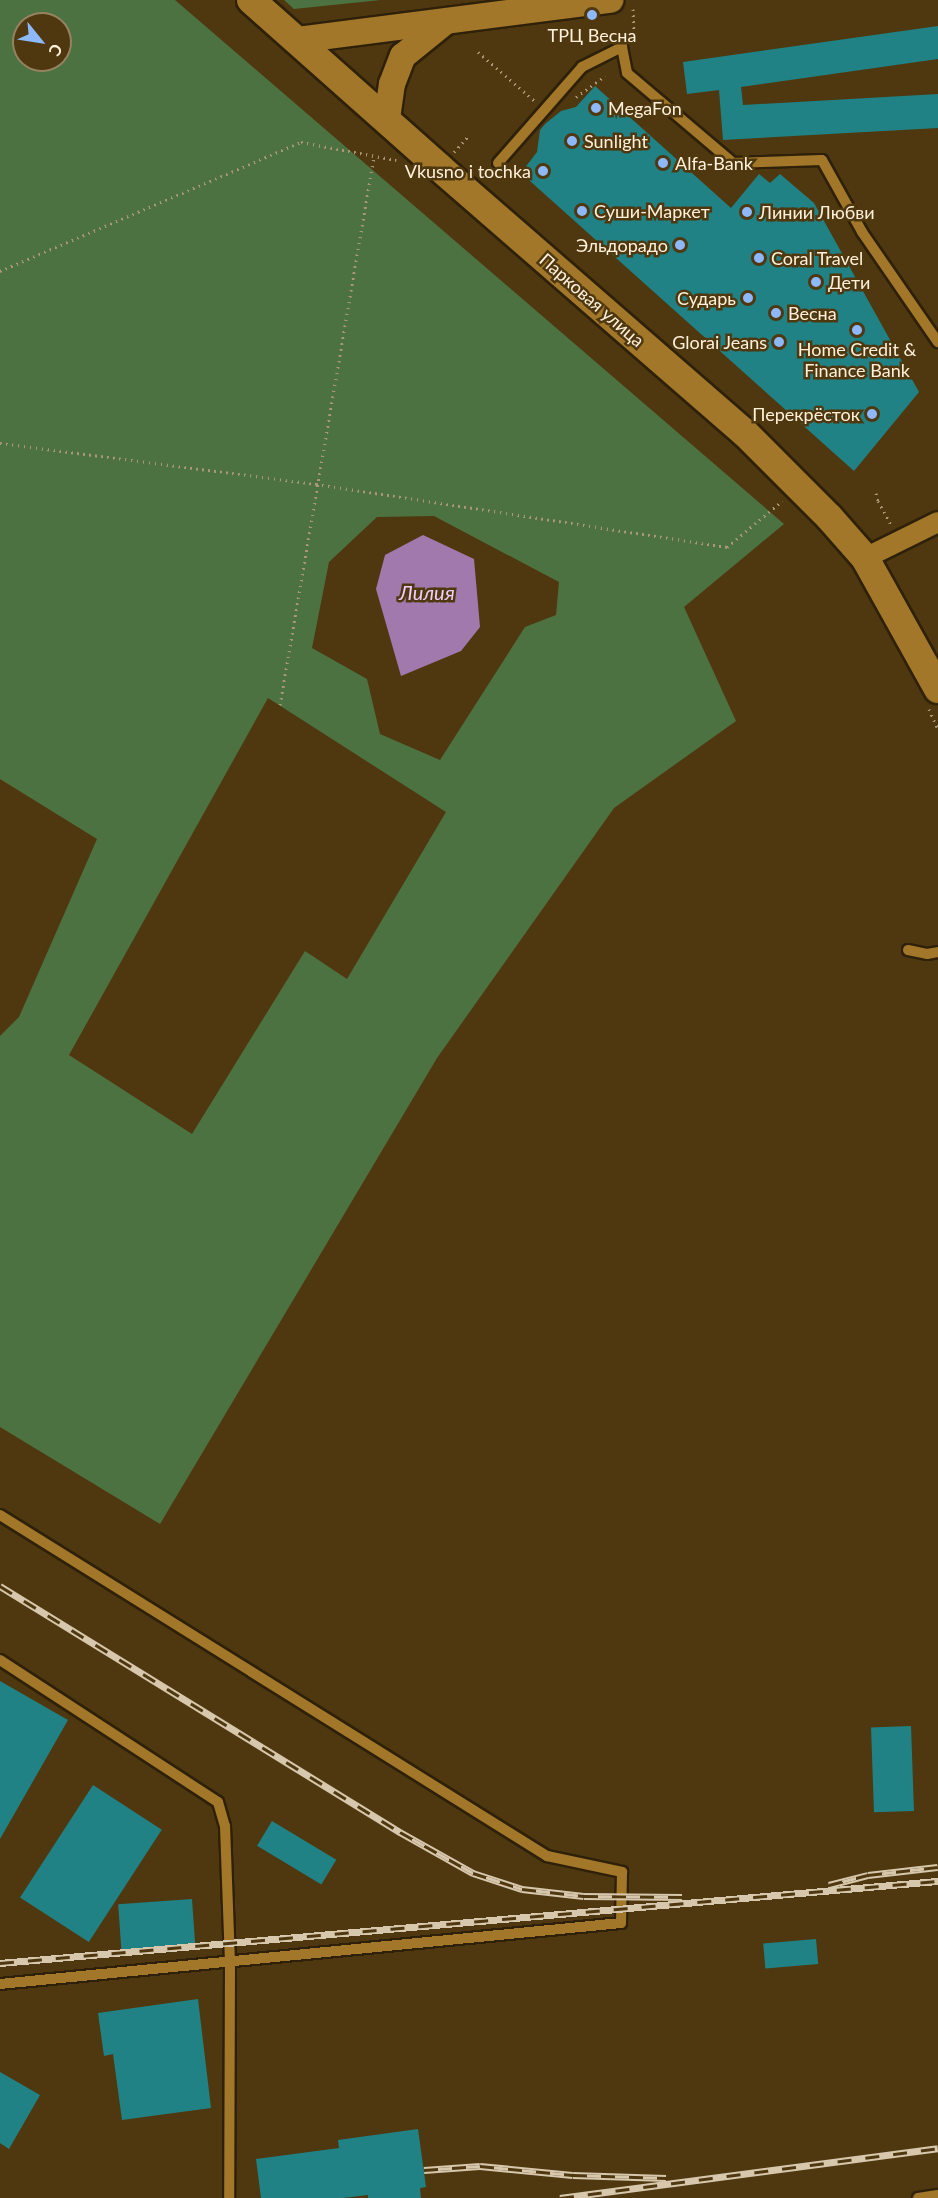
<!DOCTYPE html>
<meta charset="utf-8">
<style>
body{margin:0}
#map{position:relative;width:938px;height:2198px;overflow:hidden;background:#4f380f;font-family:Lato,sans-serif}
div>[style]{position:absolute}
[style*='--x']{left:calc(var(--x)*1px);top:calc(var(--y)*1px);width:calc(var(--w)*1px);rotate:calc(var(--a)*1deg)}
.green>*{inset:0;background:#4d7242}
.water>*{inset:0;background:#a179ad}
.building>*{inset:0;background:#208285;transform-origin:0 0}
.path>*{height:3px;margin-top:-1.5px;transform-origin:0;background:repeating-linear-gradient(90deg,#aa9778 0 1.5px,transparent 0 6px)}
.roads{filter:drop-shadow(2px 0 #2f2109) drop-shadow(-2px 0 #2f2109) drop-shadow(0 2px #2f2109) drop-shadow(0 -2px #2f2109)}
.service>*{height:10px;margin:-5px;padding:0 5px;transform-origin:5px;border-radius:5px;background:#a27729}
.minor>*{height:20px;margin:-10px;padding:0 10px;transform-origin:10px;border-radius:10px;background:#a27729}
.tertiary>*{height:26px;margin:-13px;padding:0 13px;transform-origin:13px;border-radius:13px;background:#a27729}
.secondary>*{height:28px;margin:-14px;padding:0 14px;transform-origin:14px;border-radius:14px;background:#a27729}
.rail>*{height:7px;margin-top:-3.5px;transform-origin:0;background:repeating-linear-gradient(90deg,#4f380f 0 14px,#d7c7ad 0 28px);box-sizing:border-box;border-block:2px solid #d7c7ad}
.dots>*{width:16px;height:16px;translate:-50% -50%;box-sizing:border-box;border:3px solid #4f380f;border-radius:50%}
span{translate:-50% -50%;white-space:nowrap;text-align:center;line-height:1.15;-webkit-text-stroke:5px #4f380f;paint-order:stroke}
.poi-label{font-size:18px;color:#fef0da}
.left{translate:0 -50%;text-align:left}
.right{translate:-100% -50%;text-align:right}
.street-label{font-size:18px;color:#fef0da}
.water-label{font-size:20px;color:#f1cefb;font-style:italic}
.north{position:absolute;left:12px;top:12px;width:60px;height:60px;box-sizing:border-box;background:#4f380f;border:2px solid #958260;border-radius:50%;rotate:120deg;font-size:16px;font-weight:700;line-height:24px;text-align:center;color:#fef0da}
.north::after{content:'';display:block;margin:auto;width:21px;height:27px;background:#8db9fc;clip-path:polygon(50% 0,100% 100%,50% 72%,0 100%)}
</style>
<div id="map">
<div class="green">
<div style="clip-path:polygon(evenodd,0 0,175px 0,784px 524px,684px 607px,736px 721px,614px 808px,437px 1058px,160px 1524px,0 1427px,0 1036px,19px 1017px,97px 839px,0 779px,0 0,24px 24px,60px 24px,60px 60px,24px 60px,24px 24px,0 0,434px 516px,559px 582px,556px 615px,525px 627px,440px 760px,380px 734px,367px 679px,312px 648px,329px 562px,377px 517px,434px 516px,0 0,268px 698px,446px 812px,347px 979px,305px 951px,192px 1134px,69px 1055px,268px 698px)"></div>
<div style="clip-path:polygon(284px 0,381px 0,294px 9px)"></div>
</div>
<div class="water">
<div style="clip-path:polygon(423px 535px,474px 559px,480px 627px,461px 651px,401px 676px,376px 589px,385px 555px)"></div>
</div>
<div class="building">
<div style="clip-path:polygon(938px 26px,938px 59px,741px 87px,743px 105px,938px 94px,938px 128px,723px 140px,719px 90px,687px 94px,683px 62px)"></div>
<div style="clip-path:polygon(595px 86px,731px 208px,759px 174px,770px 183px,780px 174px,814px 203px,919px 392px,854px 471px,521px 173px,537px 152px,540px 130px,545px 124px,561px 111px,576px 107px)"></div>
<div style="clip-path:polygon(0 1681px,68px 1720px,0 1839px)"></div>
<div style="left:911px;top:1726px;width:85px;height:40px;rotate:88deg"></div>
<div style="left:93px;top:1785px;width:82px;height:134px;rotate:33deg"></div>
<div style="left:272px;top:1821px;width:75px;height:29px;rotate:31deg"></div>
<div style="left:192px;top:1899px;width:46px;height:74px;rotate:86deg"></div>
<div style="left:816px;top:1939px;width:25px;height:53px;rotate:85deg"></div>
<div style="clip-path:polygon(198px 1999px,211px 2108px,122px 2120px,113px 2054px,104px 2056px,98px 2013px)"></div>
<div style="clip-path:polygon(0 2072px,40px 2095px,9px 2149px,0 2143px)"></div>
<div style="clip-path:polygon(418px 2129px,426px 2187px,420px 2188px,421px 2198px,368px 2198px,368px 2195px,343px 2198px,261px 2198px,256px 2159px,339px 2148px,338px 2140px)"></div>
</div>
<div class="path">
<div style="--x:633;--y:9;--w:32;--a:88"></div>
<div style="--x:478;--y:52;--w:77;--a:40.8"></div>
<div style="--x:576;--y:97;--w:36;--a:-36"></div>
<div style="--x:454;--y:152;--w:24;--a:-48"></div>
<div style="--x:0;--y:271;--w:327;--a:-23.2"></div>
<div style="--x:301;--y:142;--w:97;--a:10.7"></div>
<div style="--x:0;--y:443;--w:319;--a:7.4"></div>
<div style="--x:316;--y:484;--w:416;--a:8.7"></div>
<div style="--x:727;--y:547;--w:72;--a:-39.9"></div>
<div style="--x:876;--y:493;--w:8;--a:76"></div>
<div style="--x:878;--y:501;--w:29;--a:61"></div>
<div style="--x:280;--y:705;--w:557;--a:-80.28"></div>
<div style="--x:929;--y:709;--w:22;--a:66"></div>
</div>
<div class="roads">
<div class="service">
<div style="--x:498;--y:163;--w:128;--a:-48.8"></div>
<div style="--x:582;--y:67;--w:45;--a:-26.6"></div>
<div style="--x:622;--y:47;--w:26;--a:79"></div>
<div style="--x:627;--y:73;--w:139;--a:40.3"></div>
<div style="--x:733;--y:163;--w:89;--a:-1.9"></div>
<div style="--x:822;--y:160;--w:82;--a:60.9"></div>
<div style="--x:862;--y:232;--w:134;--a:55.4"></div>
<div style="--x:908;--y:950;--w:19;--a:12"></div>
<div style="--x:927;--y:954;--w:11;--a:-10"></div>
<div style="--x:0;--y:1515;--w:645;--a:31.94"></div>
<div style="--x:547;--y:1856;--w:77;--a:12"></div>
<div style="--x:622;--y:1872;--w:51;--a:91.1"></div>
<div style="--x:621;--y:1923;--w:624;--a:174.39"></div>
<div style="--x:0;--y:1660;--w:260;--a:33.1"></div>
<div style="--x:218;--y:1802;--w:25;--a:74"></div>
<div style="--x:225;--y:1826;--w:137;--a:87.9"></div>
<div style="--x:230;--y:1963;--w:235;--a:90.2"></div>
<div style="--x:918;--y:2198;--w:20;--a:-9"></div>
</div>
<div class="minor">
<div style="--x:865;--y:558;--w:81;--a:-26.3"></div>
</div>
<div class="tertiary">
<div style="--x:297;--y:40;--w:316;--a:-7.3"></div>
<div style="--x:387;--y:119;--w:35;--a:-82"></div>
<div style="--x:392;--y:84;--w:30;--a:-69"></div>
<div style="--x:403;--y:56;--w:54;--a:-39"></div>
</div>
<div class="secondary">
<div style="--x:251;--y:0;--w:253;--a:41.6"></div>
<div style="--x:440;--y:168;--w:403;--a:41"></div>
<div style="--x:744;--y:432;--w:120;--a:45"></div>
<div style="--x:829;--y:517;--w:55;--a:48.7"></div>
<div style="--x:865;--y:558;--w:150;--a:60.9"></div>
</div>
</div>
<div class="rail">
<div style="--x:0;--y:1586;--w:470;--a:31.6"></div>
<div style="--x:400;--y:1832;--w:84;--a:29.3"></div>
<div style="--x:473;--y:1873;--w:52;--a:18.1"></div>
<div style="--x:522;--y:1889;--w:62;--a:6.4"></div>
<div style="--x:584;--y:1896;--w:98;--a:0.6"></div>
<div style="--x:829;--y:1885;--w:40;--a:-14.4"></div>
<div style="--x:868;--y:1875;--w:70;--a:-6.5"></div>
<div style="--x:0;--y:1963;--w:942;--a:-5"></div>
<div style="--x:424;--y:2170;--w:56;--a:-4.1"></div>
<div style="--x:480;--y:2166;--w:93;--a:5.5"></div>
<div style="--x:573;--y:2175;--w:93;--a:1.8"></div>
<div style="--x:560;--y:2198;--w:381;--a:-7.5"></div>
</div>
<div class="dots">
<div style="left:592px;top:15px;background:#8db9fc"></div>
<div style="left:596px;top:108px;background:#8db9fc"></div>
<div style="left:572px;top:141px;background:#8db9fc"></div>
<div style="left:663px;top:163px;background:#8db9fc"></div>
<div style="left:543px;top:171px;background:#8db9fc"></div>
<div style="left:582px;top:211px;background:#8db9fc"></div>
<div style="left:747px;top:212px;background:#8db9fc"></div>
<div style="left:680px;top:245px;background:#8db9fc"></div>
<div style="left:759px;top:258px;background:#8db9fc"></div>
<div style="left:816px;top:282px;background:#8db9fc"></div>
<div style="left:748px;top:298px;background:#8db9fc"></div>
<div style="left:776px;top:313px;background:#8db9fc"></div>
<div style="left:857px;top:330px;background:#8db9fc"></div>
<div style="left:779px;top:342px;background:#8db9fc"></div>
<div style="left:872px;top:414px;background:#8db9fc"></div>
</div>
<div class="poi-label">
<span style="left:592px;top:35px">ТРЦ Весна</span>
<span class="left" style="left:608px;top:108px">MegaFon</span>
<span class="left" style="left:584px;top:141px">Sunlight</span>
<span class="left" style="left:675px;top:163px">Alfa-Bank</span>
<span class="right" style="left:531px;top:171px">Vkusno i tochka</span>
<span class="left" style="left:594px;top:211px">Суши-Маркет</span>
<span class="left" style="left:759px;top:212px">Линии Любви</span>
<span class="right" style="left:668px;top:245px">Эльдорадо</span>
<span class="left" style="left:771px;top:258px">Coral Travel</span>
<span class="left" style="left:828px;top:282px">Дети</span>
<span class="right" style="left:736px;top:298px">Сударь</span>
<span class="left" style="left:788px;top:313px">Весна</span>
<span class="right" style="left:767px;top:342px">Glorai Jeans</span>
<span style="left:857px;top:360px">Home Credit &amp;<br>Finance Bank</span>
<span class="right" style="left:860px;top:414px">Перекрёсток</span>
</div>
<div class="street-label">
<span style="left:592px;top:300px;rotate:41deg">Парковая улица</span>
</div>
<div class="water-label">
<span style="left:427px;top:592px">Лилия</span>
</div>
<div class="north">С</div>
</div>
